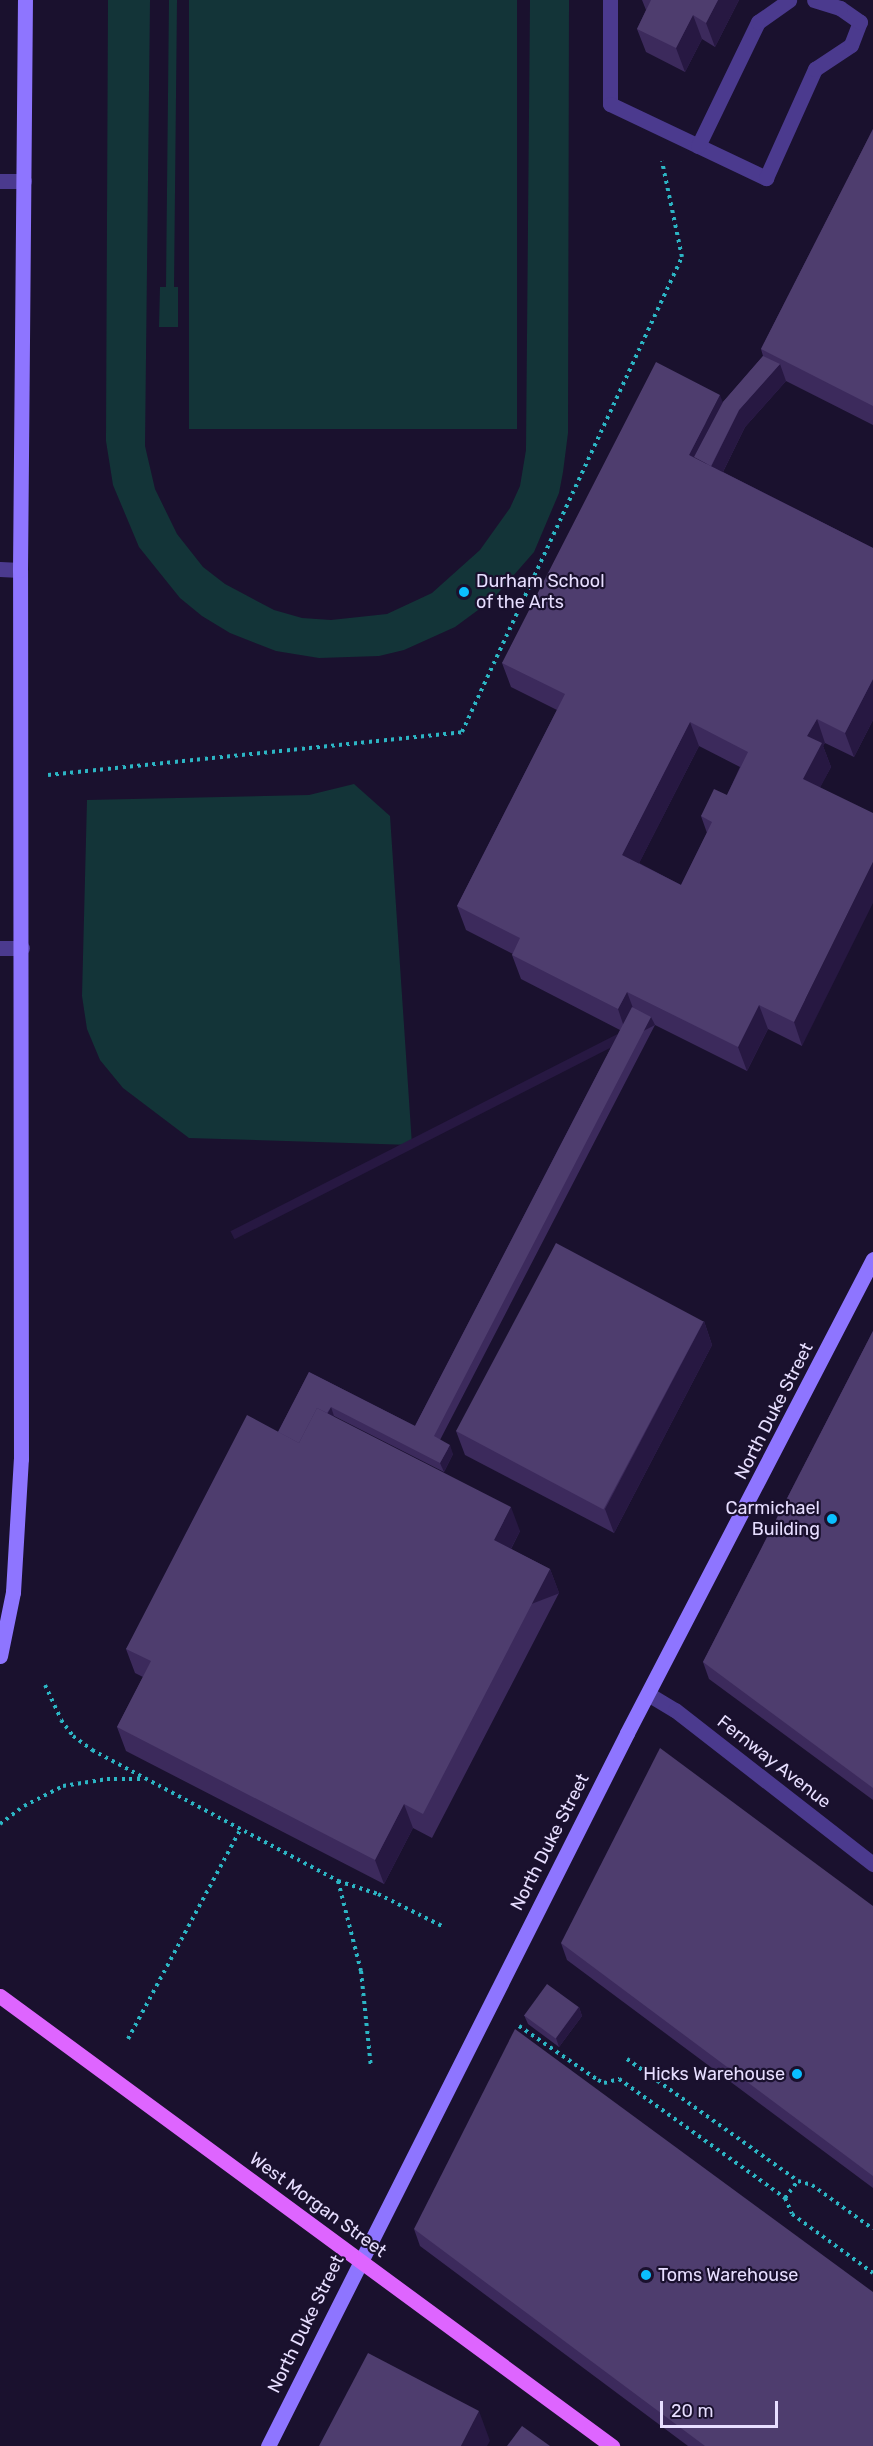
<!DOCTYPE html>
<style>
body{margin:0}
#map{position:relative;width:873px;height:2446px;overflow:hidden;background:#1a112e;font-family:Rubik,sans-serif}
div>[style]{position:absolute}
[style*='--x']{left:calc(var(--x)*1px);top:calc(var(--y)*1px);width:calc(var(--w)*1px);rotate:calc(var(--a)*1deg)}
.green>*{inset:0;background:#133438;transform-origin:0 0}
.path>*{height:4px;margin-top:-2px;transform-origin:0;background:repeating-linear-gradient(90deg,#2cb5c4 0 3px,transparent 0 7.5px)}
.lane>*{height:15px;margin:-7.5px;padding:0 7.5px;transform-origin:7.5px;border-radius:7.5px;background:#4b3a8e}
.street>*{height:15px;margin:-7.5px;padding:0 7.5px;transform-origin:7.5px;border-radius:7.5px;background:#4b3a8e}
.secondary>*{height:15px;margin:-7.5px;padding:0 7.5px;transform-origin:7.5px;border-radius:7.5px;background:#8e75ff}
.primary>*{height:15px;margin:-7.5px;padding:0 7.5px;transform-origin:7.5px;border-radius:7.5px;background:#de65ff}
.wall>*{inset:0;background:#3c2a5c}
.shaded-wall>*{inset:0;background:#271842;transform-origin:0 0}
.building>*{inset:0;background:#4e3d6e;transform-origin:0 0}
.dots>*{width:16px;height:16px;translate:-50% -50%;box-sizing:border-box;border:3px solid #1a112e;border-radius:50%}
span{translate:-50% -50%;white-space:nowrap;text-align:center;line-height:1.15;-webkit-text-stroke:4.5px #1a112e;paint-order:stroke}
.poi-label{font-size:18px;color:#e7deff}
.left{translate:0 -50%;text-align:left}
.right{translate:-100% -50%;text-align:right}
.street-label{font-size:18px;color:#e7deff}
.scale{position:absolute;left:660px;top:2401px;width:118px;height:27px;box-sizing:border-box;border:3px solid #e7deff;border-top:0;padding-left:8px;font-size:18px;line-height:21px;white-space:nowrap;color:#e7deff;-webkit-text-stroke:4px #1a112e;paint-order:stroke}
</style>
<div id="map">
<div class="green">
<div style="clip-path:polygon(108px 0,150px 0,145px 446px,155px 489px,177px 534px,203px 567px,225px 584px,274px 610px,302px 618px,331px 620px,387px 614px,432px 593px,480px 550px,510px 508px,520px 486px,526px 450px,530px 0,569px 0,568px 433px,563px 472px,559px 493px,534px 552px,493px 599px,455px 627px,404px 650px,379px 656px,319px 658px,276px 651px,230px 633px,202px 616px,180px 598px,139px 547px,113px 485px,106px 441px)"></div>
<div style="clip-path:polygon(169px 0,177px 0,174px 287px,178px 287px,178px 327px,159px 327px,160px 287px,166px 287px)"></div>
<div style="left:189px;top:0;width:328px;height:429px"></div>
<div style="clip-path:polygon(354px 784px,390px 816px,412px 1145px,189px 1138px,123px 1088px,100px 1060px,87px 1029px,82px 996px,87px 800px,309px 795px)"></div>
</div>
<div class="path">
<div style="--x:48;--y:775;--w:416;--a:-5.9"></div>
<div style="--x:462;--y:732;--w:523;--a:-65.15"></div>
<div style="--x:682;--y:257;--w:98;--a:-101.8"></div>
<div style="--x:45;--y:1685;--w:38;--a:65"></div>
<div style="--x:61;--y:1720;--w:20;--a:53"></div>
<div style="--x:73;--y:1736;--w:24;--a:36"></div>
<div style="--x:92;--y:1750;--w:279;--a:28"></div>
<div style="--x:338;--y:1881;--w:42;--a:18"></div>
<div style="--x:378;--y:1894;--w:74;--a:26.6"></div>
<div style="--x:0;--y:1824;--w:30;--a:-37"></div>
<div style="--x:24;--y:1806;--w:44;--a:-27.1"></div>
<div style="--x:63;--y:1786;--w:45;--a:-9"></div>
<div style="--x:107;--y:1779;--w:34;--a:0"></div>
<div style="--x:338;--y:1881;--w:93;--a:75.7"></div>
<div style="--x:361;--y:1971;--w:97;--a:84.1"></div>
<div style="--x:519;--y:2026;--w:96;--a:34.4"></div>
<div style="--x:598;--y:2080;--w:7;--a:27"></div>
<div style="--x:604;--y:2083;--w:16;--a:-15"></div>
<div style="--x:619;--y:2079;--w:204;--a:35.6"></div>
<div style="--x:785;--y:2198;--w:17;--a:66"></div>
<div style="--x:792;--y:2214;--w:100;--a:36.1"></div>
<div style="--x:128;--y:2039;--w:237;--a:-61.8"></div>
<div style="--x:627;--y:2059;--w:210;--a:35.5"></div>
<div style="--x:798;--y:2181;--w:15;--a:16"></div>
<div style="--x:812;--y:2185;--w:75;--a:35.8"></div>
<div style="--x:785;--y:2198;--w:21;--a:-53"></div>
</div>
<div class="lane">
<div style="--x:610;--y:0;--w:104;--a:90"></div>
<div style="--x:610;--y:104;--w:173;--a:25.4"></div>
<div style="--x:766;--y:178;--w:120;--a:-65.8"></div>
<div style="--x:815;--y:69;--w:43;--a:-33.7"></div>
<div style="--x:851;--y:45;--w:25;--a:-69"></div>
<div style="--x:860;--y:22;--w:24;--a:-145"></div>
<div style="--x:840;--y:8;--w:27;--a:-163"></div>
<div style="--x:698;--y:146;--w:138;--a:-64.2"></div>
<div style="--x:758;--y:22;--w:38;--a:-35"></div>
<div style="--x:0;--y:569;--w:20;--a:3"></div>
</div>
<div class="street">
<div style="--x:0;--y:181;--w:24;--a:0"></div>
<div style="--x:0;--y:948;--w:22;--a:0"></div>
<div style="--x:648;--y:1694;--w:31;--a:31"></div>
<div style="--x:675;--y:1710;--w:251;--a:37.9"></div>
</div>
<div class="secondary">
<div style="--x:0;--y:1656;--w:65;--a:-78.5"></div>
<div style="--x:13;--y:1592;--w:133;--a:-86.6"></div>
<div style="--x:21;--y:1459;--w:889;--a:-90.06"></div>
<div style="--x:20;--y:570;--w:570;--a:-89.5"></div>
<div style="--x:268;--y:2446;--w:798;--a:-63.27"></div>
<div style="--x:627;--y:1733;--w:534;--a:-62.57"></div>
</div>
<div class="primary">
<div style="--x:0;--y:1996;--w:760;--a:36.33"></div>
</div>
<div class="wall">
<div style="clip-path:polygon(642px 0,739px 0,715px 47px,702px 39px,685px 72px,646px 52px,637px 29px,646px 10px)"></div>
<div style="clip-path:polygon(evenodd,873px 129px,873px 425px,786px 381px,745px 427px,723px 472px,873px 548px,873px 720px,854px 757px,825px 743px,823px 746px,831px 767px,820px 787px,802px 1046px,768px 1029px,747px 1071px,655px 1025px,440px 1440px,453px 1454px,444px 1472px,334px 1416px,333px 1417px,520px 1531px,511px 1549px,550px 1569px,559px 1593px,432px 1838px,413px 1828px,384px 1884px,126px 1751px,117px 1727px,143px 1677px,135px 1673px,126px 1649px,278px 1432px,309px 1372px,415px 1426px,620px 1030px,521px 979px,512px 955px,513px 954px,466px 930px,457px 906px,557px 710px,511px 687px,502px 663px,723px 402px,763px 356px,761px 349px,873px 129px,699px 746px,740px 767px,727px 795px,701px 816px,707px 833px,681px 885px,639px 863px,699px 746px)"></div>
<div style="clip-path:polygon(704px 1321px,712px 1345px,614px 1533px,465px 1455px,456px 1431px)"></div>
<div style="clip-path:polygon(873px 1331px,873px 1800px,709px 1679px,703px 1662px)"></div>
<div style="clip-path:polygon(873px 1906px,873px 2188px,567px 1960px,561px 1943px)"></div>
<div style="clip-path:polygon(579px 2007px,582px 2016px,559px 2047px,528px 2024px,524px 2015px)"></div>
<div style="clip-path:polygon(414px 2229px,873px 2446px,688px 2446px,420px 2246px)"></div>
</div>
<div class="shaded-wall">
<div style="clip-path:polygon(718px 0,739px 0,715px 47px,706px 23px)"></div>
<div style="clip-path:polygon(693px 15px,702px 39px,685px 72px,676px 48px)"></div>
<div style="clip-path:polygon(780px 364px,786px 381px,745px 427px,715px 488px,709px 471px,739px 410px)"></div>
<div style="clip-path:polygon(720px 395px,729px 419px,704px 468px,689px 455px)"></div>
<div style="clip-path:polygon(873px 679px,873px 720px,854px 757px,845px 733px)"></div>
<div style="clip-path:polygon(817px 719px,825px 743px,823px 746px,831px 767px,812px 803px,803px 779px,807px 736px)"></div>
<div style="clip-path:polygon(690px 722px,699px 746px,631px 879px,622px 855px)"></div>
<div style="clip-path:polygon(873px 862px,873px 903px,802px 1046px,794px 1022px)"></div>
<div style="clip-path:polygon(627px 992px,636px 1016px,626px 1033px,618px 1009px)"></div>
<div style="clip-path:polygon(759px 1005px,768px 1029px,747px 1071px,738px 1047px)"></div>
<div style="left:651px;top:1017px;width:9px;height:472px;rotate:63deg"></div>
<div style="clip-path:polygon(704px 1321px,712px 1345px,614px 1533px,605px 1509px)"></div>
<div style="clip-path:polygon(331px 1407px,334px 1416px,308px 1467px,305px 1458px)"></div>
<div style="clip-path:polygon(450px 1445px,453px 1454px,444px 1472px,440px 1463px)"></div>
<div style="clip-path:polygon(511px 1507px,520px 1531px,503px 1564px,494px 1540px)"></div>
<div style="left:550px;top:1569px;width:26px;height:276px;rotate:69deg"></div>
<div style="clip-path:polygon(404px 1804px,413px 1828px,384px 1884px,375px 1860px)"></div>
<div style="clip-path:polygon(579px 2007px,582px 2016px,559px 2047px,556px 2038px)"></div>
<div style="clip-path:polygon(479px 2411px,490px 2441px,487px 2446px,461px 2446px)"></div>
</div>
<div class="building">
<div style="clip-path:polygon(651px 0,718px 0,706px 23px,693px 15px,676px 48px,637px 29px)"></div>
<div style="clip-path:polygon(873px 129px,873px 406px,761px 349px)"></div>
<div style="clip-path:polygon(763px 356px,780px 364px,739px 410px,711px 466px,694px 457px,723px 402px)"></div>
<div style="clip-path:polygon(evenodd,656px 362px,720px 395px,689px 455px,873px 548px,873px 679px,845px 733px,817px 719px,807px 736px,822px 743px,803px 779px,873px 813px,873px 862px,794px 1022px,759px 1005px,738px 1047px,627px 992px,618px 1009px,512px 955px,520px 938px,457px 906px,565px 694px,502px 663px,656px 362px,690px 722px,748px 752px,727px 795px,714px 789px,701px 816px,712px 822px,681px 885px,622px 855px,690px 722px)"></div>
<div style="clip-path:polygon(632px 1007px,651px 1017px,434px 1436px,450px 1445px,440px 1463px,331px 1407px,327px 1413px,317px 1408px,299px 1443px,278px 1432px,309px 1372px,415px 1426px)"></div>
<div style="left:556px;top:1243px;width:167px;height:213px;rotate:28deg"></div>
<div style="clip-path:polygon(873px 1331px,873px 1788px,703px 1662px)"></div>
<div style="clip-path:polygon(317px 1408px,511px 1507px,494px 1540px,550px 1569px,423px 1814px,404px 1804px,375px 1860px,117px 1727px,151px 1661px,126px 1649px,247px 1415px,299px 1443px)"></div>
<div style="clip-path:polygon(660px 1748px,873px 1906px,873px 2176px,561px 1943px)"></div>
<div style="left:547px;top:1984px;width:39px;height:39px;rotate:36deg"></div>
<div style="clip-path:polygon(515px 2029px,873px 2292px,873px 2446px,705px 2446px,414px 2229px)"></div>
<div style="clip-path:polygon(368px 2353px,479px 2411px,461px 2446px,319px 2446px)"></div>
<div style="clip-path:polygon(522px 2426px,550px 2446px,507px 2446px)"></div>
</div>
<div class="dots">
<div style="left:464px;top:592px;background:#0abfff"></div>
<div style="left:832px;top:1519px;background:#0abfff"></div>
<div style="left:797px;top:2074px;background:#0abfff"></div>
<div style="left:646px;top:2275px;background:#0abfff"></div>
</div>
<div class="poi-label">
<span class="left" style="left:476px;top:592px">Durham School<br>of the Arts</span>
<span class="right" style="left:820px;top:1519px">Carmichael<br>Building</span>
<span class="right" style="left:785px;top:2074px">Hicks Warehouse</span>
<span class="left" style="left:658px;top:2275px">Toms Warehouse</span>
</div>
<div class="street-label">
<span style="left:774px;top:1411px;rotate:-63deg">North Duke Street</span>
<span style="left:774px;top:1762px;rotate:38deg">Fernway Avenue</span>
<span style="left:550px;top:1842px;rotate:-63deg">North Duke Street</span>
<span style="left:318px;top:2205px;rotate:36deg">West Morgan Street</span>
<span style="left:306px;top:2324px;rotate:-64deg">North Duke Street</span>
</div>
<div class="scale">20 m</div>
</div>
